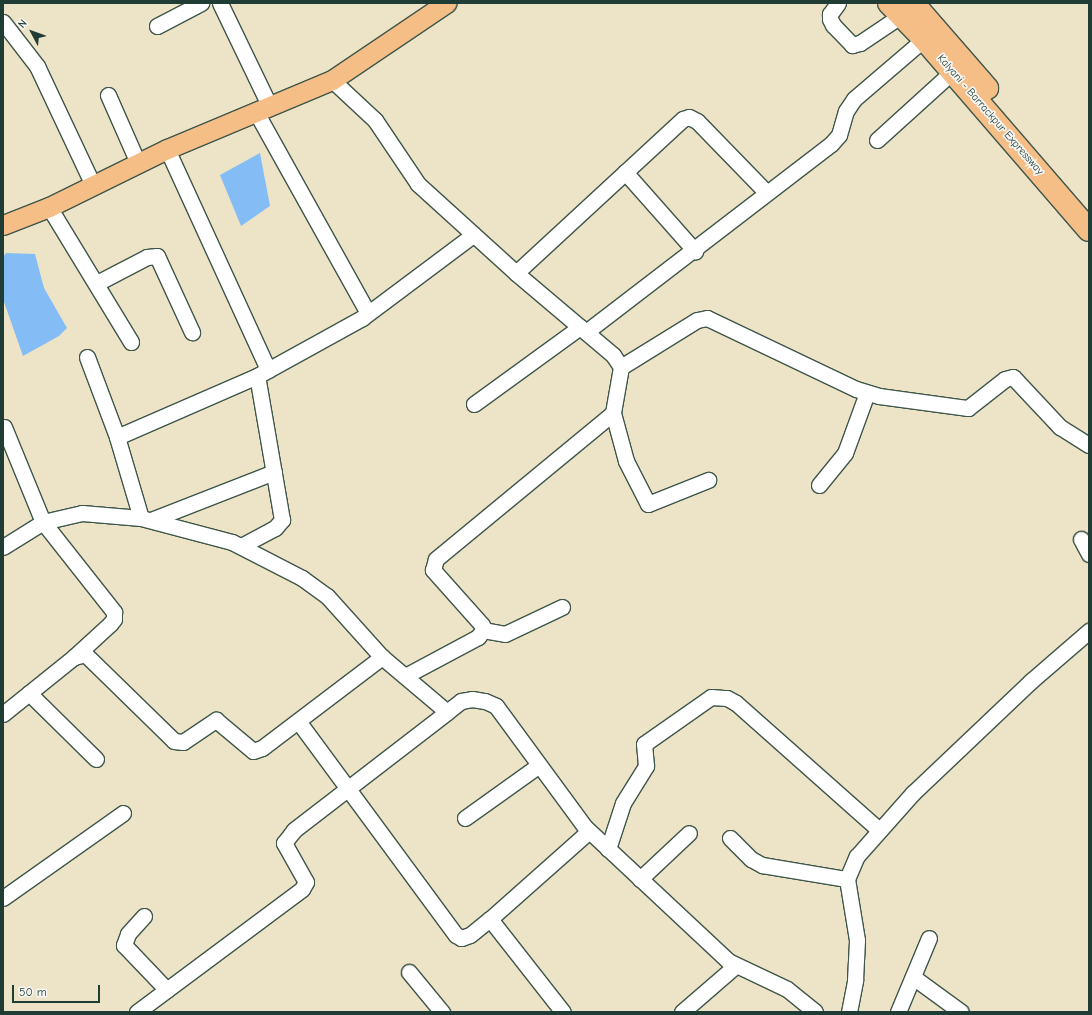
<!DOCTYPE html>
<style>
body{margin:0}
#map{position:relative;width:1092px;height:1015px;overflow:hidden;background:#ede3c6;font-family:"Comic Neue",sans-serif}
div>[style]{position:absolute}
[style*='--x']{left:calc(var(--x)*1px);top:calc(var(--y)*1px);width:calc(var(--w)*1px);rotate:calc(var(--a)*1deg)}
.water>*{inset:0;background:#84bdf5}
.roads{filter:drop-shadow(1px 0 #3e564a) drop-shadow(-1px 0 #3e564a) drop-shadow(0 1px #3e564a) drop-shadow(0 -1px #3e564a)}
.minor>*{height:15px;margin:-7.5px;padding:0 7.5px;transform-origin:7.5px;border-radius:7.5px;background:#fff}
.major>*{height:19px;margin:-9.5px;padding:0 9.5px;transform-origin:9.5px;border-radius:9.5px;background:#f6be87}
.highway>*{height:22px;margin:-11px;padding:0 11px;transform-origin:11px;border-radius:11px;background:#f6be87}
span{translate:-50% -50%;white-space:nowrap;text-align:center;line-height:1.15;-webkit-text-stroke:3.5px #f6f6f2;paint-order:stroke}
.street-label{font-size:11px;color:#1f3d34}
.frame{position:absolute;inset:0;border:4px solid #1f3d34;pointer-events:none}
.north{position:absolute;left:12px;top:12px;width:40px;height:40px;-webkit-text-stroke:3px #f6f6f2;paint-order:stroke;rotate:311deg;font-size:11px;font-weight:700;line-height:16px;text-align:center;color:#1f3d34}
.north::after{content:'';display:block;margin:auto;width:14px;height:18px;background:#1f3d34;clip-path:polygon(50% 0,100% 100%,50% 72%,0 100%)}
.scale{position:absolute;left:12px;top:985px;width:88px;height:18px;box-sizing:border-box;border:2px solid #1f3d34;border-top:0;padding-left:5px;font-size:12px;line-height:14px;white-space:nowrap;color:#1f3d34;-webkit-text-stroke:3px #f6f6f2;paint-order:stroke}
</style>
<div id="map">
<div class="water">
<div style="clip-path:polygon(260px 153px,270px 206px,241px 226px,220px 175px)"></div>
<div style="clip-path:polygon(6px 253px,35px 254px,44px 288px,67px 328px,59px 336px,23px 356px,3px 299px,3px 257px)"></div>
</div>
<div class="roads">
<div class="minor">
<div style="--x:220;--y:3;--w:115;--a:64.3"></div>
<div style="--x:838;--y:3;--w:14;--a:126"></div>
<div style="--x:830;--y:14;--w:5;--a:90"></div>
<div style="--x:830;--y:19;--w:7;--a:63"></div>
<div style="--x:833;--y:25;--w:28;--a:46"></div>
<div style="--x:852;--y:45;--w:8;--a:-14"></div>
<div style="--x:860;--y:43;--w:48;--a:-34"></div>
<div style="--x:3;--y:22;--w:56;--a:52.3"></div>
<div style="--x:37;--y:66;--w:132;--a:64.8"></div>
<div style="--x:157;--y:26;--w:50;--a:-27.6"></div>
<div style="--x:332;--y:80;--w:59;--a:42.9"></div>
<div style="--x:375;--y:120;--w:77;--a:56.1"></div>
<div style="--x:418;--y:184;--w:132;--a:42.2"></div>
<div style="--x:516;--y:273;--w:127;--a:40.2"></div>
<div style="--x:613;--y:355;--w:14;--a:56"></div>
<div style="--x:621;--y:367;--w:47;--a:99.9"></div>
<div style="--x:613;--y:413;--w:50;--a:74.8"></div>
<div style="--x:626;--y:461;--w:48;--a:62.9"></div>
<div style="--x:648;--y:504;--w:65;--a:-21.8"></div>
<div style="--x:108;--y:95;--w:74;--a:66.2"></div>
<div style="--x:256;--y:112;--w:230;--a:60.9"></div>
<div style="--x:877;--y:140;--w:101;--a:-42.2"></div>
<div style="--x:167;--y:149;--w:243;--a:65.4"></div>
<div style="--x:625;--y:172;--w:106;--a:48.5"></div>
<div style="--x:49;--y:207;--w:158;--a:58.7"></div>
<div style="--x:516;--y:273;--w:227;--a:-42.7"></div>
<div style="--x:683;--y:119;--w:6;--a:-18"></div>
<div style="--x:689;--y:117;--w:9;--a:27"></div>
<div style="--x:697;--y:121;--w:99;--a:45.8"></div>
<div style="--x:97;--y:283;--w:56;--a:-27.5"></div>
<div style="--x:147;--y:257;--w:10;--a:-6"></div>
<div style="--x:157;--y:256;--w:84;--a:65.3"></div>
<div style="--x:586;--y:332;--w:309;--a:-37.5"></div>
<div style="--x:831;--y:144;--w:12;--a:-48"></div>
<div style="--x:839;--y:135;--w:25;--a:-74"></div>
<div style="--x:846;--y:111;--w:14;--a:-56"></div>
<div style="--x:854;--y:99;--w:92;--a:-40.6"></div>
<div style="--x:87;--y:357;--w:85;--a:69.4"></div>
<div style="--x:117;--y:437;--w:84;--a:73.5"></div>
<div style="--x:621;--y:367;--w:89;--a:-31.7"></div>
<div style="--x:697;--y:320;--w:10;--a:-11"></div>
<div style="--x:707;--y:318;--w:165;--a:25.5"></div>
<div style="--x:856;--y:389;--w:24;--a:17"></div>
<div style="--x:879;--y:396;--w:90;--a:7.7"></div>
<div style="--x:968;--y:408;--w:47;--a:-38.1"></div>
<div style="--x:1005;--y:379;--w:8;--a:-14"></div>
<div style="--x:1013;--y:377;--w:69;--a:46.8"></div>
<div style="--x:1060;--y:427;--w:34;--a:32"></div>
<div style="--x:474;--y:404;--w:131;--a:-36"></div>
<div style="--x:4;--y:427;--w:103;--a:67.7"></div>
<div style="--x:43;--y:522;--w:115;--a:51.7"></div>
<div style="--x:114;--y:612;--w:7;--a:90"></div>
<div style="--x:114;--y:619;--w:6;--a:129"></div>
<div style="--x:110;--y:624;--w:49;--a:137.5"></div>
<div style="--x:117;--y:437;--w:153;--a:-23.5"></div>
<div style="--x:257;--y:376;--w:120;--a:-28.9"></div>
<div style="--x:362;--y:318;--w:139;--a:-36.8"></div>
<div style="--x:819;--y:485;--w:41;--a:-50.9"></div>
<div style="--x:845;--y:453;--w:64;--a:-69.9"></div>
<div style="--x:151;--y:520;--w:132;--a:-21.3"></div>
<div style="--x:1081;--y:539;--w:17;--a:62"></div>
<div style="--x:241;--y:546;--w:38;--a:-28"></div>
<div style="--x:275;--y:528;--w:11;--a:-49"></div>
<div style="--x:282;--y:520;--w:146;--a:-99.8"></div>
<div style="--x:3;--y:547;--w:47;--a:-32"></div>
<div style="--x:43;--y:522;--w:40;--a:-13"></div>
<div style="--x:82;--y:513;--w:59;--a:4.8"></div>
<div style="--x:141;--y:518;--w:94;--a:14.8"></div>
<div style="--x:232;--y:542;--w:79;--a:27.2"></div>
<div style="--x:302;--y:578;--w:31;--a:36"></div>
<div style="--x:327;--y:596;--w:82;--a:48"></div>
<div style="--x:382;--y:657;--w:85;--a:40.2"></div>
<div style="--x:483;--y:630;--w:22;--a:10"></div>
<div style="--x:505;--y:634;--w:63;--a:-25.3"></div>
<div style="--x:405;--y:676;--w:83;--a:-28.1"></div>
<div style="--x:478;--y:637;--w:9;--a:-54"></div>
<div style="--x:483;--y:630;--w:5;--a:-101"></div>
<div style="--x:482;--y:625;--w:74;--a:-131.7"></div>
<div style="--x:433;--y:570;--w:11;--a:-75"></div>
<div style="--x:436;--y:559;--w:229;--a:-39.5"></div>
<div style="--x:29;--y:693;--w:94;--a:44.6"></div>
<div style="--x:3;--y:714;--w:91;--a:-38.8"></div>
<div style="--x:74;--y:657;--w:11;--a:-15"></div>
<div style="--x:85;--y:654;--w:124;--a:44.3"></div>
<div style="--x:174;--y:741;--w:9;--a:6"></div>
<div style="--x:183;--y:742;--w:40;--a:-34"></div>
<div style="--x:216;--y:720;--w:48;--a:40"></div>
<div style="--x:253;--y:751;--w:9;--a:-18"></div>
<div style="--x:262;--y:748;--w:151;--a:-37.2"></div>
<div style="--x:298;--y:721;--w:266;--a:53.6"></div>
<div style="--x:456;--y:935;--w:6;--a:31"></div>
<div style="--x:461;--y:938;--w:9;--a:-18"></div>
<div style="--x:470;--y:935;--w:26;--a:-39"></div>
<div style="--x:490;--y:919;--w:132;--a:-41.6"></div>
<div style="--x:465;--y:818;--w:91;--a:-35.6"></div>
<div style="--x:730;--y:838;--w:30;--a:45"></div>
<div style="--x:751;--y:859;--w:13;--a:29"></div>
<div style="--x:762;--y:865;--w:86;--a:9.4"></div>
<div style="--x:608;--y:849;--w:48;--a:-71.9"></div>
<div style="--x:623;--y:803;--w:44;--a:-58.1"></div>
<div style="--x:646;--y:766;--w:22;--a:-95"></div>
<div style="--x:644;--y:744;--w:82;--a:-35"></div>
<div style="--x:711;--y:697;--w:16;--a:4"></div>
<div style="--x:727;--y:698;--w:10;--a:29"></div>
<div style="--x:736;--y:703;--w:190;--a:41.6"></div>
<div style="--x:640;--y:879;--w:67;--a:-43.2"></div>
<div style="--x:3;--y:898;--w:147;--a:-35.3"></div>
<div style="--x:144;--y:916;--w:24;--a:132"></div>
<div style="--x:128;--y:934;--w:12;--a:110"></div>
<div style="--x:124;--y:945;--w:62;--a:46.3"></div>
<div style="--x:490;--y:919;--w:118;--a:51.9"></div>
<div style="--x:409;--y:972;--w:52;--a:50.5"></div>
<div style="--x:913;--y:977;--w:59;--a:36.1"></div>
<div style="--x:137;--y:1012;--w:206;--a:-36.7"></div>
<div style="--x:302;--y:889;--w:8;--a:-60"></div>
<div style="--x:306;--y:882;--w:45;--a:-119.4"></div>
<div style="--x:284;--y:843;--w:16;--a:-52"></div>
<div style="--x:294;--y:830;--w:193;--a:-37.6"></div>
<div style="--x:447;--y:712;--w:18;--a:-38"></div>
<div style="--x:461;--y:701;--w:11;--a:-10"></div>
<div style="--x:472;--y:699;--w:13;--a:9"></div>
<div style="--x:485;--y:701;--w:12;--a:24"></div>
<div style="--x:496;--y:706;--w:150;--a:53.7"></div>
<div style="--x:585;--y:827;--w:196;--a:43.1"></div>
<div style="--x:728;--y:961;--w:65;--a:25.4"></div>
<div style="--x:787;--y:989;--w:36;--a:39"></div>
<div style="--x:682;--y:1012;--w:69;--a:-40.9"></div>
<div style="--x:849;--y:1012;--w:33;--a:-79"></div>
<div style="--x:855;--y:980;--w:40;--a:-87.1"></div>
<div style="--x:857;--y:940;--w:62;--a:-99.3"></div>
<div style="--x:847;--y:879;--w:25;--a:-67"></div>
<div style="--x:857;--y:856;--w:84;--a:-48.4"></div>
<div style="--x:913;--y:793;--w:163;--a:-43.5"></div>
<div style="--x:1031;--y:681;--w:77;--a:-40.8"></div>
<div style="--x:898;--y:1012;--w:80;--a:-67.3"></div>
</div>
<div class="major">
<div style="--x:3;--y:225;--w:49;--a:-21.4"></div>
<div style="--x:49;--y:207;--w:131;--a:-26.2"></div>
<div style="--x:167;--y:149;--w:179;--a:-22.7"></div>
<div style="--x:332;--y:80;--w:138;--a:-34"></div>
</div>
<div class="highway">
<div style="--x:889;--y:3;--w:50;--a:45.8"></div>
<div style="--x:924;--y:39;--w:252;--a:49.2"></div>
<div style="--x:913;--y:3;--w:113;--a:49"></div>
</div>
</div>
<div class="street-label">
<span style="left:990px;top:115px;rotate:49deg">Kalyani - Barrackpur Expressway</span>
</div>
<div class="frame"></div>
<div class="north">N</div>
<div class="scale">50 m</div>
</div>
